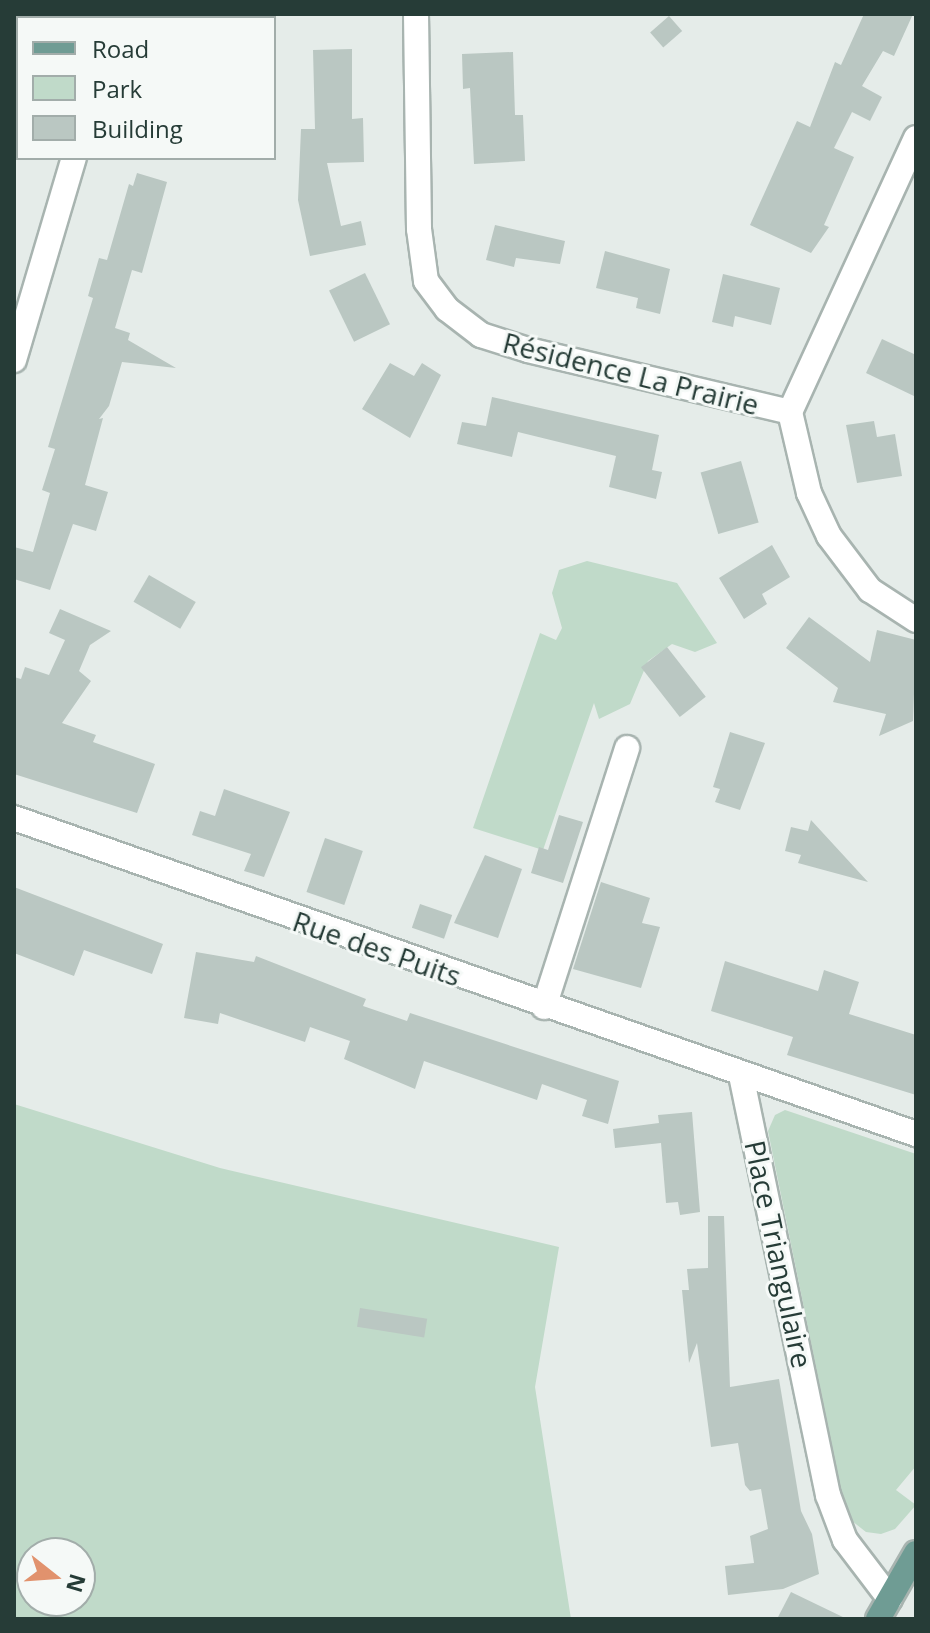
<!DOCTYPE html>
<meta charset="utf-8">
<style>
body{margin:0}
#map{position:relative;width:930px;height:1633px;overflow:hidden;background:#e5ece9;font-family:"Open Sans",sans-serif}
div>[style]{position:absolute}
[style*='--x']{left:calc(var(--x)*1px);top:calc(var(--y)*1px);width:calc(var(--w)*1px);rotate:calc(var(--a)*1deg)}
.green>*{inset:0;background:#c0dac9}
.building>*{inset:0;background:#bac7c2;transform-origin:0 0}
.roads{filter:drop-shadow(2px 0 #a8b4b0) drop-shadow(-2px 0 #a8b4b0) drop-shadow(0 2px #a8b4b0) drop-shadow(0 -2px #a8b4b0)}
.minor>*{height:24px;margin:-12px;padding:0 12px;transform-origin:12px;border-radius:12px;background:#fff}
.primary>*{height:24px;margin:-12px;padding:0 12px;transform-origin:12px;border-radius:12px;background:#6f9c94}
span{translate:-50% -50%;white-space:nowrap;text-align:center;line-height:1.15;-webkit-text-stroke:6px #f5f9f7;paint-order:stroke}
.street-label{font-size:28px;color:#263c37}
.frame{position:absolute;inset:0;border:16px solid #263c37;pointer-events:none}
.legend{position:absolute;left:16px;top:16px;width:260px;height:144px;box-sizing:border-box;background:#f5f9f7;border:2px solid #a2adaa;margin:0;padding:10px 14px;list-style:none;font-size:24px;color:#263c37}
.legend li{display:flex;align-items:center;gap:16px;height:40px}
.legend b{width:40px;border:2px solid #a2adaa}
.north{position:absolute;left:16px;top:1537px;width:80px;height:80px;box-sizing:border-box;background:#f5f9f7;border:2px solid #a2adaa;border-radius:50%;rotate:107deg;font-size:22px;font-weight:700;line-height:32px;text-align:center;color:#263c37}
.north::after{content:'';display:block;margin:auto;width:28px;height:36px;background:#e1926d;clip-path:polygon(50% 0,100% 100%,50% 72%,0 100%)}
</style>
<div id="map">
<div class="green">
<div style="clip-path:polygon(14px 14px,105px 14px,18px 18px,18px 150px)"></div>
<div style="clip-path:polygon(587px 561px,677px 583px,717px 643px,695px 652px,672px 644px,648px 661px,630px 704px,599px 719px,594px 703px,543px 850px,473px 828px,540px 633px,556px 640px,562px 628px,552px 593px,559px 570px)"></div>
<div style="clip-path:polygon(evenodd,14px 1104px,220px 1168px,559px 1247px,535px 1387px,571px 1619px,14px 1619px,14px 1104px,32px 1553px,80px 1553px,80px 1601px,32px 1601px,32px 1553px)"></div>
<div style="clip-path:polygon(785px 1110px,916px 1154px,916px 1466px,896px 1490px,916px 1505px,895px 1529px,881px 1534px,866px 1532px,852px 1521px,842px 1495px,768px 1131px,775px 1115px)"></div>
</div>
<div class="building">
<div style="clip-path:polygon(864px 14px,913px 14px,894px 56px,883px 51px,862px 86px,882px 97px,870px 121px,852px 112px,834px 148px,854px 157px,824px 225px,829px 227px,811px 253px,750px 225px,797px 121px,810px 127px,835px 62px,841px 65px)"></div>
<div style="left:669px;top:16px;width:20px;height:25px;rotate:49deg"></div>
<div style="clip-path:polygon(352px 49px,352px 119px,363px 118px,364px 162px,327px 163px,341px 226px,361px 221px,366px 245px,310px 256px,298px 200px,301px 129px,315px 129px,313px 50px)"></div>
<div style="clip-path:polygon(513px 52px,515px 115px,523px 115px,525px 161px,474px 164px,470px 88px,463px 89px,462px 54px)"></div>
<div style="clip-path:polygon(137px 173px,167px 182px,142px 273px,132px 270px,115px 328px,130px 333px,128px 340px,176px 368px,122px 362px,109px 406px,99px 419px,103px 418px,85px 485px,108px 492px,96px 531px,73px 524px,50px 590px,14px 579px,14px 547px,33px 552px,50px 493px,42px 490px,55px 449px,48px 447px,93px 298px,88px 296px,99px 258px,107px 260px,129px 184px,133px 186px)"></div>
<div style="clip-path:polygon(495px 225px,565px 241px,560px 264px,516px 258px,514px 267px,486px 260px)"></div>
<div style="clip-path:polygon(605px 251px,670px 269px,660px 314px,636px 308px,638px 298px,596px 288px)"></div>
<div style="left:365px;top:273px;width:57px;height:40px;rotate:64deg"></div>
<div style="clip-path:polygon(723px 274px,780px 288px,771px 325px,735px 316px,733px 327px,712px 322px)"></div>
<div style="clip-path:polygon(882px 339px,916px 355px,916px 397px,866px 373px)"></div>
<div style="clip-path:polygon(390px 363px,414px 376px,422px 363px,441px 375px,410px 438px,362px 409px)"></div>
<div style="clip-path:polygon(492px 397px,659px 435px,652px 470px,662px 472px,656px 499px,609px 487px,616px 456px,518px 432px,512px 457px,457px 444px,462px 422px,486px 426px)"></div>
<div style="clip-path:polygon(874px 421px,877px 437px,895px 434px,902px 476px,857px 483px,846px 425px)"></div>
<div style="left:741px;top:461px;width:64px;height:42px;rotate:74deg"></div>
<div style="clip-path:polygon(772px 545px,790px 577px,762px 594px,767px 604px,744px 619px,719px 578px)"></div>
<div style="left:149px;top:575px;width:54px;height:31px;rotate:30deg"></div>
<div style="clip-path:polygon(60px 609px,111px 631px,90px 645px,79px 671px,91px 681px,62px 723px,96px 735px,93px 742px,155px 764px,137px 813px,14px 774px,14px 677px,21px 679px,25px 667px,49px 675px,65px 640px,49px 633px)"></div>
<div style="clip-path:polygon(809px 617px,870px 662px,877px 630px,916px 640px,913px 721px,879px 736px,886px 714px,833px 702px,838px 688px,786px 648px)"></div>
<div style="left:667px;top:647px;width:63px;height:33px;rotate:52deg"></div>
<div style="clip-path:polygon(730px 732px,765px 743px,740px 810px,715px 802px,720px 789px,713px 787px)"></div>
<div style="clip-path:polygon(224px 789px,290px 812px,264px 877px,244px 871px,251px 854px,192px 835px,200px 811px,215px 816px)"></div>
<div style="clip-path:polygon(559px 815px,583px 822px,563px 883px,531px 873px,539px 847px,548px 850px)"></div>
<div style="clip-path:polygon(811px 820px,868px 882px,798px 863px,801px 855px,785px 851px,791px 827px,808px 831px)"></div>
<div style="left:325px;top:838px;width:40px;height:57px;rotate:19deg"></div>
<div style="clip-path:polygon(485px 855px,522px 869px,498px 938px,454px 923px)"></div>
<div style="clip-path:polygon(601px 882px,650px 898px,642px 923px,660px 927px,641px 988px,573px 969px)"></div>
<div style="clip-path:polygon(14px 887px,163px 944px,152px 974px,84px 950px,74px 976px,14px 953px)"></div>
<div style="left:420px;top:904px;width:34px;height:25px;rotate:19deg"></div>
<div style="clip-path:polygon(196px 952px,254px 962px,256px 956px,366px 999px,363px 1006px,407px 1021px,410px 1013px,619px 1081px,608px 1124px,582px 1116px,587px 1100px,542px 1084px,537px 1100px,424px 1061px,415px 1089px,344px 1059px,350px 1041px,310px 1027px,305px 1042px,220px 1013px,218px 1024px,184px 1018px)"></div>
<div style="clip-path:polygon(725px 961px,818px 991px,824px 970px,859px 982px,849px 1014px,916px 1035px,916px 1095px,787px 1055px,793px 1037px,711px 1011px)"></div>
<div style="clip-path:polygon(692px 1112px,700px 1212px,680px 1215px,678px 1202px,666px 1203px,661px 1143px,615px 1148px,613px 1129px,659px 1123px,658px 1115px)"></div>
<div style="clip-path:polygon(708px 1216px,724px 1216px,730px 1387px,779px 1379px,801px 1511px,812px 1534px,819px 1574px,783px 1589px,728px 1595px,725px 1566px,754px 1563px,750px 1536px,768px 1529px,761px 1489px,750px 1491px,745px 1485px,738px 1443px,711px 1447px,697px 1343px,689px 1363px,682px 1290px,689px 1290px,687px 1269px,708px 1268px)"></div>
<div style="left:360px;top:1308px;width:68px;height:19px;rotate:9deg"></div>
<div style="clip-path:polygon(791px 1592px,847px 1619px,777px 1619px)"></div>
</div>
<div class="roads">
<div class="minor">
<div style="--x:416;--y:14;--w:215;--a:89.2"></div>
<div style="--x:419;--y:229;--w:52;--a:82.3"></div>
<div style="--x:426;--y:281;--w:35;--a:53"></div>
<div style="--x:447;--y:309;--w:43;--a:37.4"></div>
<div style="--x:481;--y:335;--w:49;--a:17.7"></div>
<div style="--x:528;--y:350;--w:269;--a:13.3"></div>
<div style="--x:916;--y:138;--w:302;--a:114.7"></div>
<div style="--x:790;--y:412;--w:83;--a:76.8"></div>
<div style="--x:809;--y:493;--w:47;--a:65.1"></div>
<div style="--x:829;--y:536;--w:68;--a:52.8"></div>
<div style="--x:870;--y:590;--w:55;--a:33.1"></div>
<div style="--x:14;--y:360;--w:211;--a:-73.5"></div>
<div style="--x:14;--y:818;--w:956;--a:19.31"></div>
<div style="--x:544;--y:1007;--w:272;--a:-72.2"></div>
<div style="--x:741;--y:1075;--w:429;--a:78.3"></div>
<div style="--x:828;--y:1495;--w:48;--a:69.3"></div>
<div style="--x:845;--y:1540;--w:74;--a:52.7"></div>
</div>
<div class="primary">
<div style="--x:878;--y:1619;--w:76;--a:-60.1"></div>
</div>
</div>
<div class="street-label">
<span style="left:631px;top:373px;rotate:14deg">Résidence La Prairie</span>
<span style="left:377px;top:948px;rotate:19deg">Rue des Puits</span>
<span style="left:779px;top:1254px;rotate:78deg">Place Triangulaire</span>
</div>
<div class="frame"></div>
<ul class="legend">
<li><b style="height:10px;background:#6f9c94"></b>Road</li>
<li><b style="height:22px;background:#c0dac9"></b>Park</li>
<li><b style="height:22px;background:#bac7c2"></b>Building</li>
</ul>
<div class="north">N</div>
</div>
